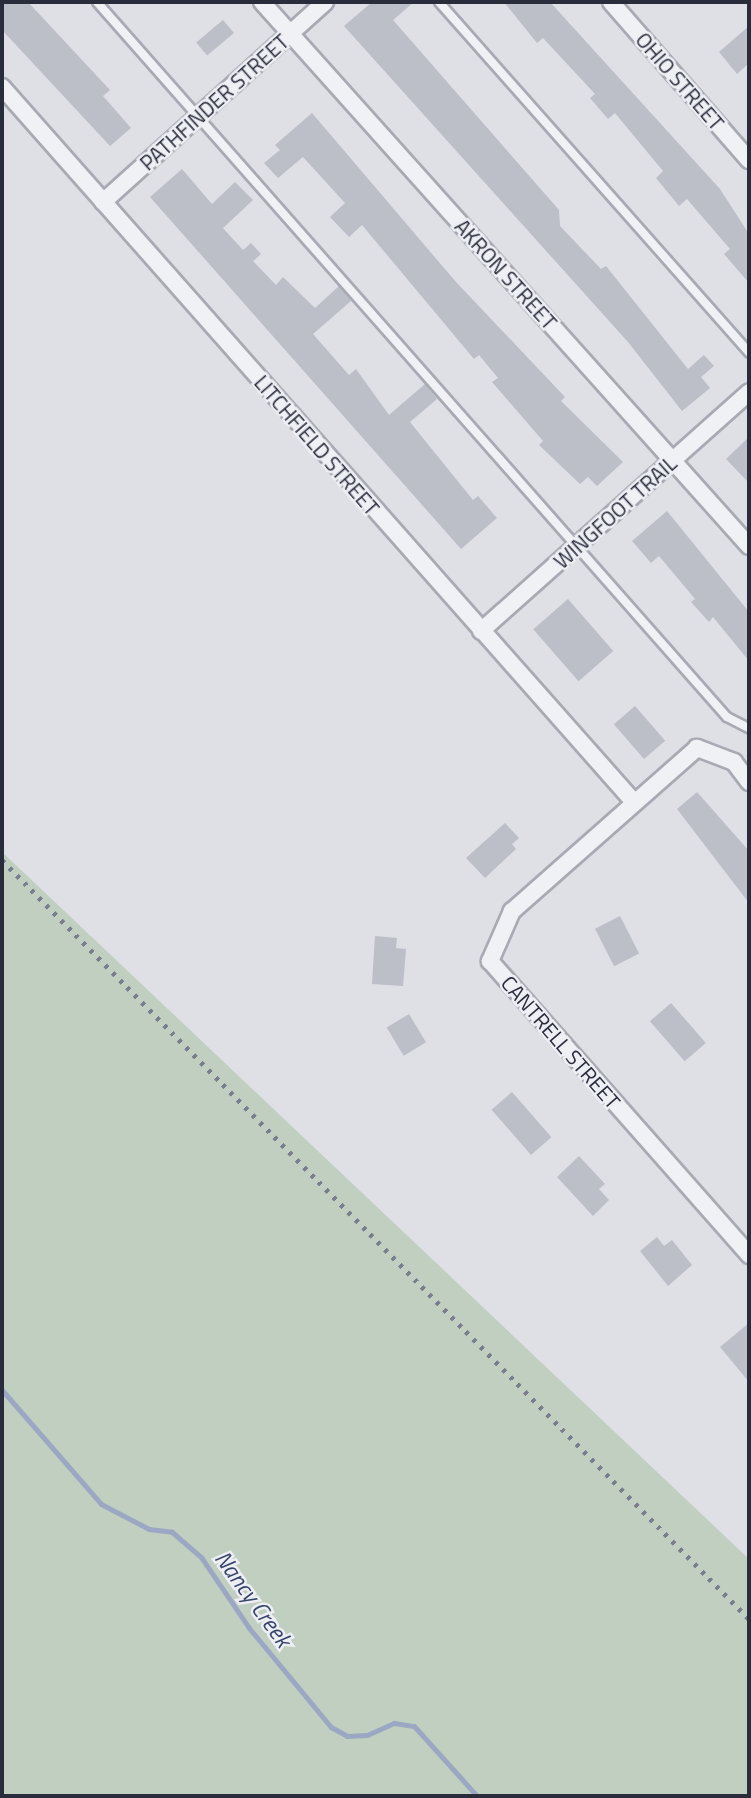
<!DOCTYPE html>
<style>
body{margin:0}
#map{position:relative;width:751px;height:1798px;overflow:hidden;background:#dee0e6;font-family:"Titillium Web",sans-serif}
div>[style]{position:absolute}
[style*='--x']{left:calc(var(--x)*1px);top:calc(var(--y)*1px);width:calc(var(--w)*1px);rotate:calc(var(--a)*1deg)}
.green>*{inset:0;background:#c1cfc0}
.stream>*{height:5px;margin:-2.5px;padding:0 2.5px;transform-origin:2.5px;border-radius:2.5px;background:#9ca8c3}
.building>*{inset:0;background:#bcbec8;transform-origin:0 0}
.roads{filter:drop-shadow(2px 0 #a8aab3) drop-shadow(-2px 0 #a8aab3) drop-shadow(0 2px #a8aab3) drop-shadow(0 -2px #a8aab3)}
.lane>*{height:8px;margin:-4px;padding:0 4px;transform-origin:4px;border-radius:4px;background:#f0f1f5}
.street>*{height:16px;margin:-8px;padding:0 8px;transform-origin:8px;border-radius:8px;background:#f0f1f5}
.rail>*{height:5px;margin-top:-2.5px;transform-origin:0;background:repeating-linear-gradient(90deg,#797d8e 0 3.5px,transparent 0 10.5px)}
span{translate:-50% -50%;white-space:nowrap;text-align:center;line-height:1.15;-webkit-text-stroke:5px #edeff4;paint-order:stroke}
.street-label{font-size:21px;color:#292c3b}
.water-label{font-size:23px;color:#37456b;font-style:italic}
.frame{position:absolute;inset:0;border:4px solid #292c3b;pointer-events:none}
</style>
<div id="map">
<div class="green">
<div style="clip-path:polygon(2px 852px,749px 1559px,749px 1796px,2px 1796px)"></div>
</div>
<div class="stream">
<div style="--x:2;--y:1390;--w:151;--a:49"></div>
<div style="--x:101;--y:1504;--w:54;--a:27.5"></div>
<div style="--x:149;--y:1529;--w:23;--a:7"></div>
<div style="--x:172;--y:1532;--w:38;--a:41"></div>
<div style="--x:201;--y:1557;--w:86;--a:55.9"></div>
<div style="--x:249;--y:1628;--w:129;--a:50.4"></div>
<div style="--x:331;--y:1727;--w:18;--a:29"></div>
<div style="--x:347;--y:1736;--w:20;--a:-3"></div>
<div style="--x:367;--y:1735;--w:30;--a:-24"></div>
<div style="--x:394;--y:1723;--w:20;--a:9"></div>
<div style="--x:414;--y:1726;--w:94;--a:48"></div>
</div>
<div class="building">
<div style="clip-path:polygon(2px 2px,28px 2px,110px 90px,103px 96px,131px 128px,110px 146px,2px 30px)"></div>
<div style="clip-path:polygon(372px 2px,414px 2px,393px 20px,559px 210px,560px 226px,601px 269px,606px 266px,688px 369px,704px 355px,714px 366px,701px 377px,710px 388px,682px 411px,628px 342px,344px 26px)"></div>
<div style="clip-path:polygon(504px 2px,550px 2px,720px 189px,749px 234px,749px 283px,724px 254px,730px 249px,687px 199px,679px 206px,656px 178px,663px 171px,615px 113px,608px 119px,590px 98px,595px 94px,543px 38px,537px 43px)"></div>
<div style="left:223px;top:20px;width:17px;height:35px;rotate:50deg"></div>
<div style="clip-path:polygon(749px 26px,749px 63px,737px 74px,719px 52px)"></div>
<div style="clip-path:polygon(312px 113px,456px 282px,565px 397px,561px 401px,623px 462px,597px 486px,588px 477px,580px 484px,539px 445px,543px 441px,492px 382px,498px 378px,479px 355px,474px 359px,362px 225px,349px 237px,330px 217px,345px 203px,303px 157px,278px 178px,264px 163px,280px 150px,275px 145px)"></div>
<div style="clip-path:polygon(182px 169px,212px 204px,235px 182px,253px 200px,223px 228px,243px 250px,251px 243px,261px 254px,253px 261px,276px 285px,283px 277px,315px 308px,339px 286px,351px 301px,313px 334px,349px 375px,356px 369px,389px 415px,425px 384px,437px 399px,410px 422px,473px 500px,478px 496px,497px 518px,461px 549px,150px 197px)"></div>
<div style="clip-path:polygon(749px 437px,749px 483px,726px 459px)"></div>
<div style="clip-path:polygon(667px 511px,749px 612px,749px 661px,713px 617px,709px 622px,691px 602px,695px 599px,659px 556px,651px 563px,632px 541px)"></div>
<div style="left:568px;top:599px;width:69px;height:46px;rotate:49deg"></div>
<div style="left:635px;top:706px;width:46px;height:28px;rotate:49deg"></div>
<div style="clip-path:polygon(697px 792px,749px 851px,749px 903px,677px 809px)"></div>
<div style="clip-path:polygon(505px 823px,519px 838px,512px 844px,516px 849px,485px 878px,466px 858px)"></div>
<div style="left:620px;top:916px;width:42px;height:28px;rotate:63deg"></div>
<div style="clip-path:polygon(375px 936px,397px 938px,396px 948px,406px 949px,403px 986px,372px 984px)"></div>
<div style="left:671px;top:1003px;width:53px;height:28px;rotate:49deg"></div>
<div style="left:409px;top:1014px;width:33px;height:26px;rotate:59deg"></div>
<div style="left:512px;top:1092px;width:60px;height:27px;rotate:49deg"></div>
<div style="clip-path:polygon(579px 1156px,605px 1184px,599px 1189px,609px 1200px,593px 1216px,557px 1177px)"></div>
<div style="clip-path:polygon(657px 1237px,664px 1246px,672px 1240px,692px 1265px,668px 1286px,640px 1251px)"></div>
<div style="clip-path:polygon(749px 1323px,749px 1382px,720px 1347px)"></div>
</div>
<div class="roads">
<div class="lane">
<div style="--x:97;--y:2;--w:953;--a:48.62"></div>
<div style="--x:727;--y:717;--w:25;--a:27"></div>
<div style="--x:439;--y:2;--w:468;--a:48.5"></div>
</div>
<div class="street">
<div style="--x:262;--y:2;--w:730;--a:48.16"></div>
<div style="--x:611;--y:2;--w:210;--a:48.9"></div>
<div style="--x:2;--y:87;--w:953;--a:48.53"></div>
<div style="--x:103;--y:202;--w:299;--a:-42"></div>
<div style="--x:481;--y:631;--w:359;--a:-41.7"></div>
<div style="--x:749;--y:782;--w:25;--a:-127"></div>
<div style="--x:734;--y:762;--w:40;--a:-159"></div>
<div style="--x:697;--y:748;--w:247;--a:138.6"></div>
<div style="--x:512;--y:911;--w:55;--a:113.7"></div>
<div style="--x:490;--y:961;--w:392;--a:48.6"></div>
</div>
</div>
<div class="rail">
<div style="--x:2;--y:860;--w:1065;--a:45.46"></div>
</div>
<div class="street-label">
<span style="left:680px;top:81px;rotate:49deg">OHIO STREET</span>
<span style="left:214px;top:102px;rotate:-42deg">PATHFINDER STREET</span>
<span style="left:506px;top:274px;rotate:48deg">AKRON STREET</span>
<span style="left:317px;top:445px;rotate:49deg">LITCHFIELD STREET</span>
<span style="left:615px;top:512px;rotate:-42deg">WINGFOOT TRAIL</span>
<span style="left:561px;top:1042px;rotate:49deg">CANTRELL STREET</span>
</div>
<div class="water-label">
<span style="left:253px;top:1599px;rotate:54deg">Nancy Creek</span>
</div>
<div class="frame"></div>
</div>
